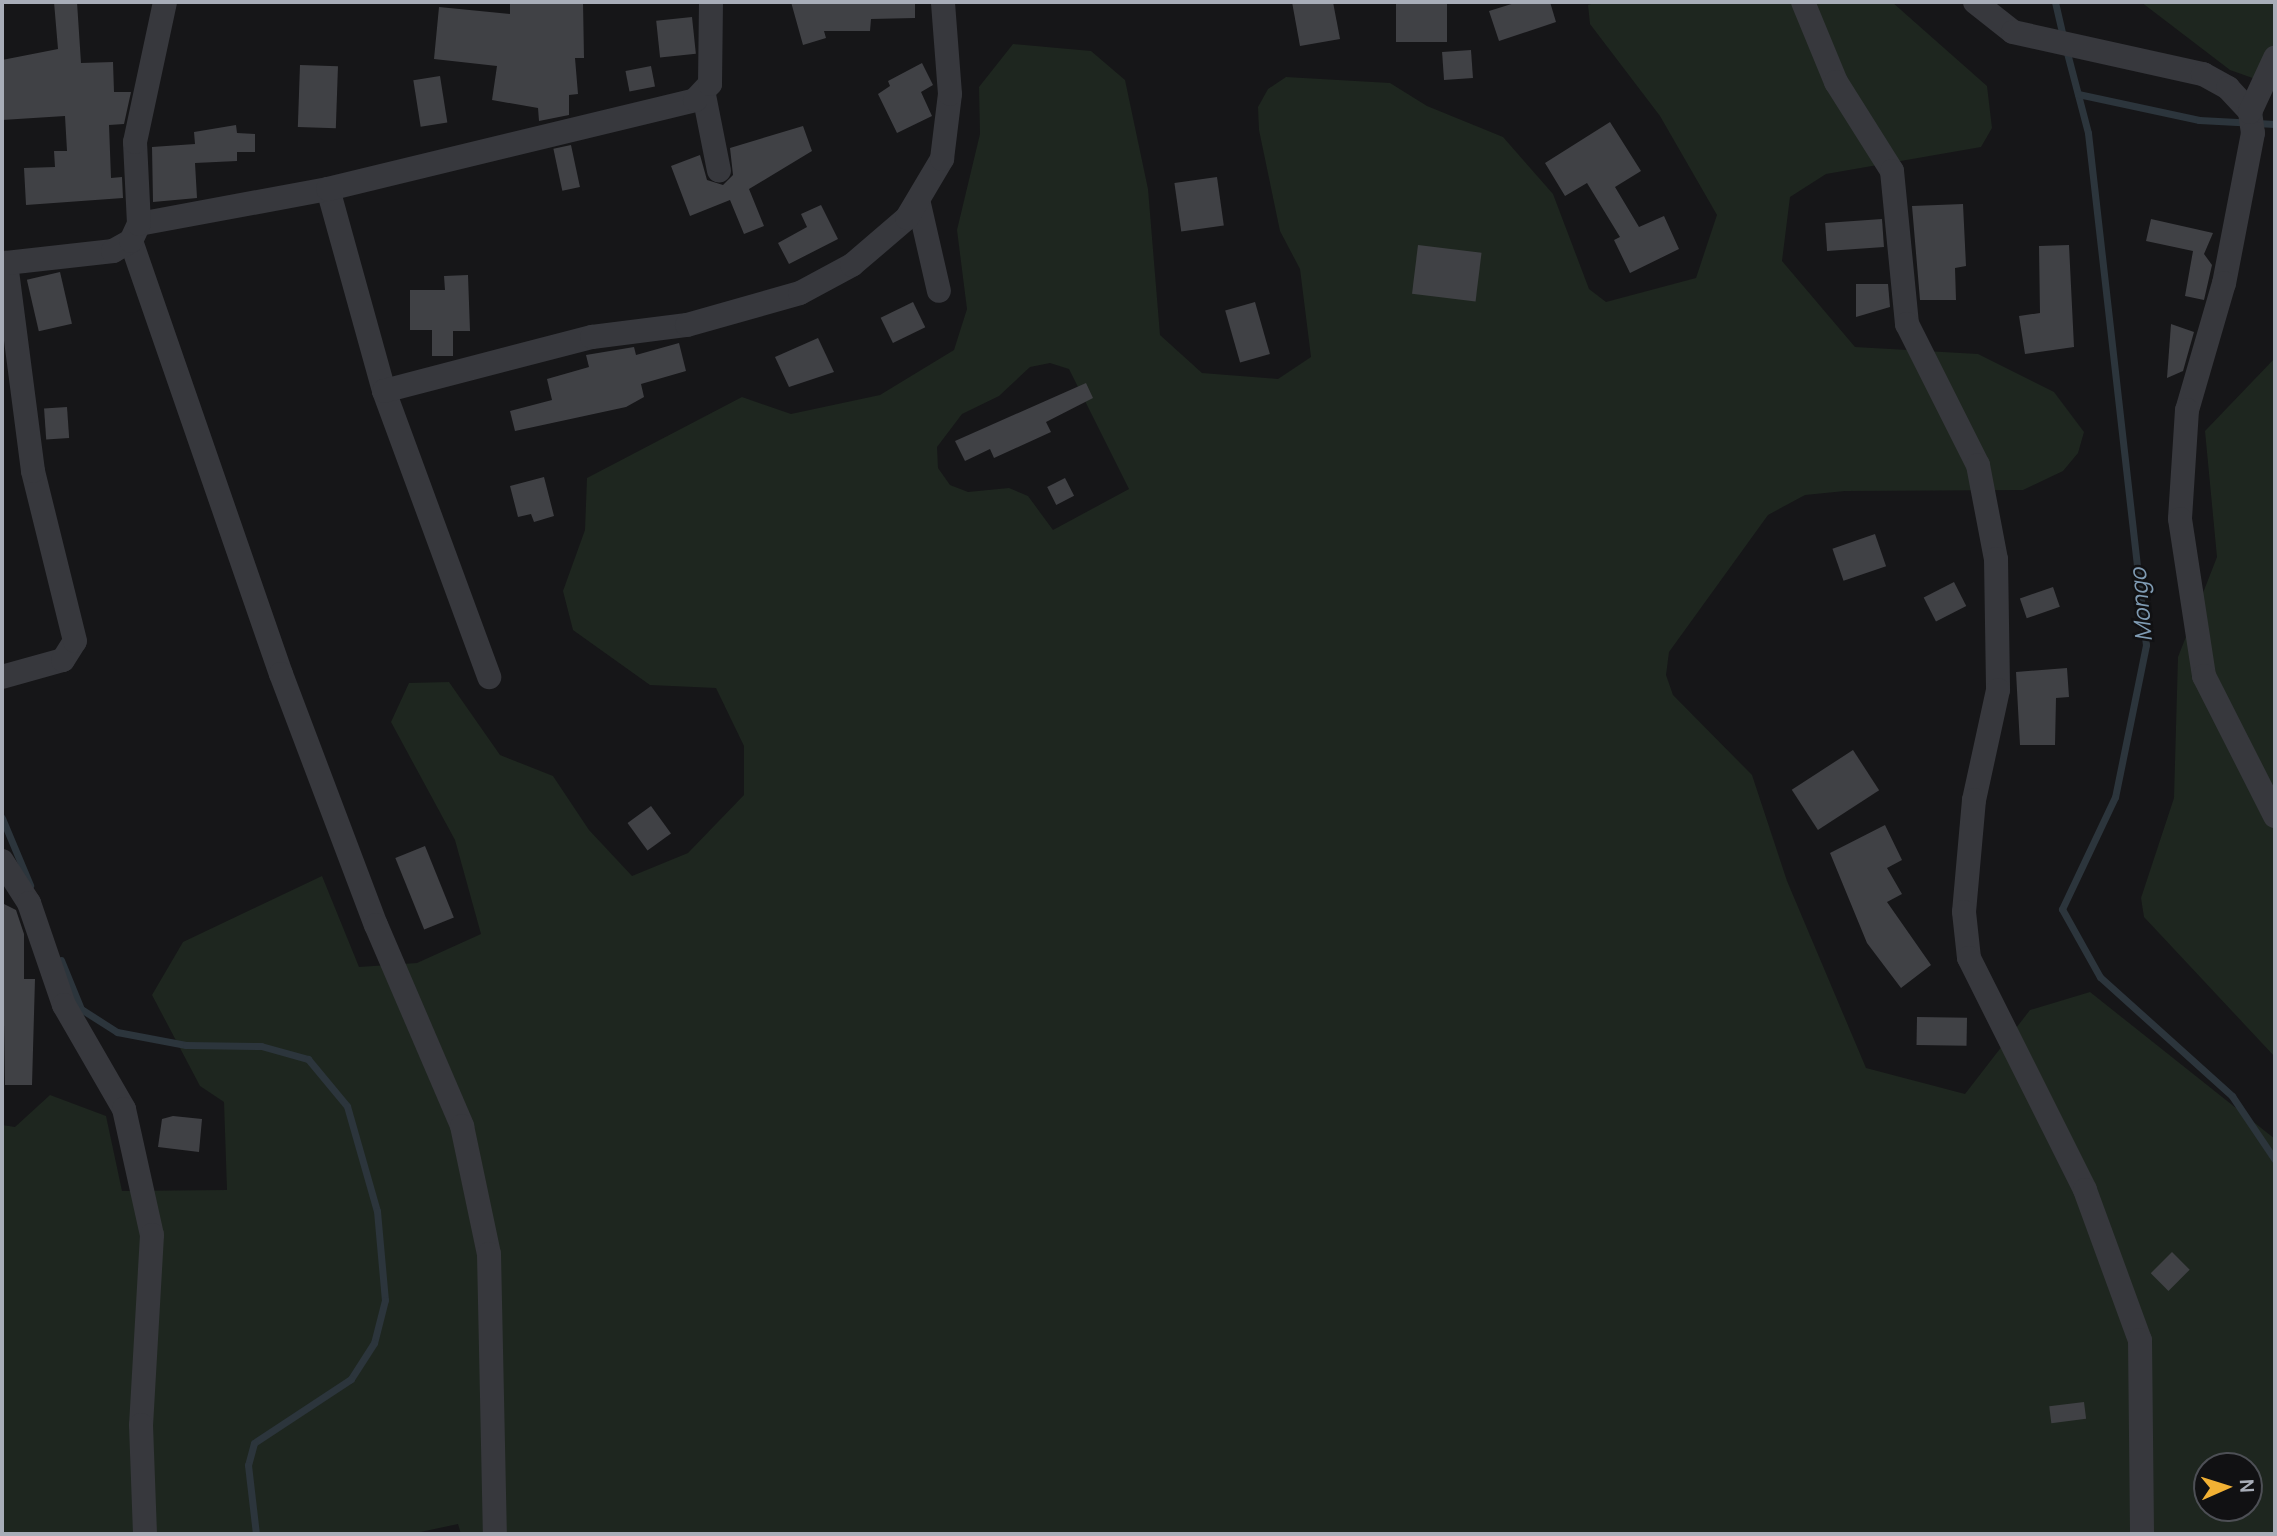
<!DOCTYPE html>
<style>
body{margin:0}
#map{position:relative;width:2277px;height:1536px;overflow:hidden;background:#161618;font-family:Manrope,sans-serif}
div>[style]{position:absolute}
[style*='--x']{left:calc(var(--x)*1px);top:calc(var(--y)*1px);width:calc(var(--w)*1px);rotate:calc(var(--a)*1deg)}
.green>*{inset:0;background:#1e261f}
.stream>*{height:7px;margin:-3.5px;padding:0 3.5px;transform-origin:3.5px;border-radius:3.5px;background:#2c353c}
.building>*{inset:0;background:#404145;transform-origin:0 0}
.minor>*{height:24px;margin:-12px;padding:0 12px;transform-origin:12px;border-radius:12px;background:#37383d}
span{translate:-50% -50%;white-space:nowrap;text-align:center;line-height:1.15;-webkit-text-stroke:5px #111113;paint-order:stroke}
.water-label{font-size:23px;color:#7f9bb3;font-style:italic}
.frame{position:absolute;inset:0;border:4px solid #a8adb8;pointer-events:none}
.north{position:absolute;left:2193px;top:1452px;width:70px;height:70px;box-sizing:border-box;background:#111113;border:2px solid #4d4f55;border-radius:50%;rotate:87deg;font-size:19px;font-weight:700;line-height:28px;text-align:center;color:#a8adb8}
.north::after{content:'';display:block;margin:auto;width:24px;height:32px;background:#f2b134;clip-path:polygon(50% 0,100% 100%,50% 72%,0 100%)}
</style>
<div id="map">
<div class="green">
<div style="clip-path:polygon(evenodd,1598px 2px,1892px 2px,1987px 86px,1992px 128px,1981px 147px,1826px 174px,1790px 197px,1782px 261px,1855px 347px,1978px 354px,2054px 392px,2084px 432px,2078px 453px,2063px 471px,2023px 490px,1845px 491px,1805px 495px,1768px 515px,1669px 652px,1666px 675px,1673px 695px,1752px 775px,1787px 881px,1866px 1068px,1965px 1094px,2030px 1010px,2090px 992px,2275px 1139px,2275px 1534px,461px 1534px,458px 1524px,411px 1534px,2px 1534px,2px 1125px,15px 1127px,50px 1095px,106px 1116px,122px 1191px,227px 1190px,224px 1102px,200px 1086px,152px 995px,183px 942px,322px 876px,359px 967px,417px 963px,481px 934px,455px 840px,391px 722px,409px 683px,449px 682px,500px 755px,553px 776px,589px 830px,632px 876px,688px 853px,744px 795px,744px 746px,716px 688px,650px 685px,573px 630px,563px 591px,585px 530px,587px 478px,742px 397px,791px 414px,880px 395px,954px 350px,967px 309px,957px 230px,980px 134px,979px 87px,1013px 44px,1091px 51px,1125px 80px,1148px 189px,1160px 335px,1202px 373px,1278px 379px,1311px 357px,1300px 269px,1280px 231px,1259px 130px,1258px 107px,1268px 89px,1286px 77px,1390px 83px,1427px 106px,1503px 137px,1553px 194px,1589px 289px,1606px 302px,1696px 278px,1717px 215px,1660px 116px,1590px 24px,1588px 5px,1598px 2px,1050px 363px,1069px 369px,1129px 489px,1053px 530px,1028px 496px,1009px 488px,968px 492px,950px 485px,938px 468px,937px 447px,962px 414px,999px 396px,1030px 367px,1050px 363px,1598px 2px,2207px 1466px,2249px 1466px,2249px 1508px,2207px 1508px,2207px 1466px)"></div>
<div style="clip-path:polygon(2141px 2px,2275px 2px,2275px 86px,2230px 70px)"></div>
<div style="clip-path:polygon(2275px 358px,2275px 1057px,2144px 917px,2141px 898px,2174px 798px,2178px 657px,2217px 557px,2205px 431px)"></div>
</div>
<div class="stream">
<div style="--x:2055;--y:2;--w:36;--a:77"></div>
<div style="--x:2066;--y:49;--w:87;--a:75.3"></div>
<div style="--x:2088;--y:133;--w:515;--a:83.54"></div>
<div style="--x:2146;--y:645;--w:155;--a:101.5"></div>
<div style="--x:2115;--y:797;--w:124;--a:115.3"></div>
<div style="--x:2062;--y:909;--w:78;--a:60.8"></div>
<div style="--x:2100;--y:977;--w:178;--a:42"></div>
<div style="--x:2232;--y:1096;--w:77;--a:56.1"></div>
<div style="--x:2078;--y:94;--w:124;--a:12.1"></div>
<div style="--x:2199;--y:120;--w:76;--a:3"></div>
<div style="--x:2;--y:818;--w:73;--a:67.3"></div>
<div style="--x:61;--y:960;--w:53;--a:67.8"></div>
<div style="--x:81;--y:1009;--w:43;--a:32.6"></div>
<div style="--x:117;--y:1032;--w:70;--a:10.7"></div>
<div style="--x:186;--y:1045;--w:75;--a:0.8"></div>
<div style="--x:261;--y:1046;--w:49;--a:15.5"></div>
<div style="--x:308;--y:1059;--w:61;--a:50.3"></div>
<div style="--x:347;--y:1106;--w:109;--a:74.1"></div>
<div style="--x:377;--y:1211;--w:89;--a:84.9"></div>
<div style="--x:385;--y:1300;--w:44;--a:104.3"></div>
<div style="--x:374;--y:1343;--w:43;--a:122.6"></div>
<div style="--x:351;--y:1379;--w:116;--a:146.6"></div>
<div style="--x:254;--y:1443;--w:23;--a:105"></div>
<div style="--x:248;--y:1465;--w:69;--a:83.4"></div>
</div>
<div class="building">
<div style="clip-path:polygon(54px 2px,77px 2px,81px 63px,113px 62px,114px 92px,131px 92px,124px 124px,109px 125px,111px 178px,122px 177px,123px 198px,26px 205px,24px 168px,55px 167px,54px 151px,67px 151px,65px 116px,2px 120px,2px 60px,58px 49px)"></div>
<div style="clip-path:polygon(510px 2px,583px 2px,584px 58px,575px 58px,578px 94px,569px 95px,569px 115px,539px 121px,538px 108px,492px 100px,497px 66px,434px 59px,439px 7px,510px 14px)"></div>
<div style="clip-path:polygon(791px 2px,915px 2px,915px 18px,871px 19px,870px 31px,824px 31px,826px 38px,803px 45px)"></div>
<div style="clip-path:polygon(1292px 2px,1333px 2px,1340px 39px,1300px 46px)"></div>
<div style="left:1396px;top:2px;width:51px;height:40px"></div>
<div style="clip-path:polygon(1518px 2px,1550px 2px,1556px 22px,1499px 41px,1489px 11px)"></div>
<div style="left:692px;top:17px;width:37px;height:36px;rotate:84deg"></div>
<div style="left:1471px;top:50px;width:28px;height:29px;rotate:86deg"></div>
<div style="clip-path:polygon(922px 63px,933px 85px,921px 92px,932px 116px,897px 133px,878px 94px,890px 86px,888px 81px)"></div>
<div style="left:300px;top:65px;width:38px;height:62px;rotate:2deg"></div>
<div style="left:651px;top:66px;width:21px;height:26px;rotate:79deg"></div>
<div style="left:440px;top:76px;width:47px;height:27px;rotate:81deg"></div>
<div style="clip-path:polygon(1610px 122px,1641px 171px,1615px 187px,1639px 227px,1664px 216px,1679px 249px,1630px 273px,1614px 240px,1620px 237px,1587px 183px,1565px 196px,1545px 163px)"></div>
<div style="clip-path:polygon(236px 125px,237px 133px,255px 134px,255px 152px,237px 152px,237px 161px,195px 163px,197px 198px,153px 202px,152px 147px,195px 144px,194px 132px)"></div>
<div style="clip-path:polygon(803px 126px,812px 151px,749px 189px,764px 226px,744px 234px,730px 200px,690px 216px,671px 166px,700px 155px,707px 180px,723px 185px,733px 175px,730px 148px)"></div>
<div style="left:571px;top:145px;width:43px;height:18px;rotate:78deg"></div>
<div style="left:1217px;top:177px;width:49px;height:43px;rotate:82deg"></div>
<div style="clip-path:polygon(1963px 204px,1966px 266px,1955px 268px,1956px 300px,1920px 300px,1912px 206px)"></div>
<div style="clip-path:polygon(821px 205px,838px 239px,789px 264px,778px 243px,807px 227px,801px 214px)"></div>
<div style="left:1882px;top:219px;width:28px;height:57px;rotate:86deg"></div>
<div style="clip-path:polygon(2151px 219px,2213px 233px,2204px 254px,2212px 265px,2204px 300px,2185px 296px,2193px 251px,2146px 241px)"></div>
<div style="left:1418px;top:245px;width:64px;height:49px;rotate:7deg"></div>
<div style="clip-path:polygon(2069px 245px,2074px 347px,2025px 354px,2019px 316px,2040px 313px,2039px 246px)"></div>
<div style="left:60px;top:272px;width:53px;height:34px;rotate:77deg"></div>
<div style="clip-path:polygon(468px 275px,470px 331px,453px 331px,453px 356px,432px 356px,432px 330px,410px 330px,410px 290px,445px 290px,444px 276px)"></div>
<div style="clip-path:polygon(1856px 284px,1888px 284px,1890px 307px,1856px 317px)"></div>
<div style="left:913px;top:302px;width:28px;height:36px;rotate:64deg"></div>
<div style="left:1255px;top:302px;width:54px;height:31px;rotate:74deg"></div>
<div style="clip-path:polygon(2171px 324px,2194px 332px,2183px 371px,2167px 378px)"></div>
<div style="clip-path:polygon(818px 338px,834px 372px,789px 387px,775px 357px)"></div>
<div style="clip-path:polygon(679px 343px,686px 371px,641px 384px,644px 397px,626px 407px,515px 431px,510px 411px,552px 400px,547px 379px,589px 367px,586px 355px,634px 347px,636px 355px)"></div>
<div style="clip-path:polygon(1086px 383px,1093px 398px,1046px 422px,1051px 432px,994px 458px,990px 449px,965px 461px,955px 441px)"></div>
<div style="left:67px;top:407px;width:31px;height:23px;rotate:86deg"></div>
<div style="clip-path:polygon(544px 477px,554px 516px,534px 522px,531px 514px,518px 517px,510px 486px)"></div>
<div style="left:1065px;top:478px;width:20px;height:20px;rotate:63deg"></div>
<div style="left:1875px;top:534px;width:34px;height:45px;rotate:71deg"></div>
<div style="left:1954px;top:582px;width:27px;height:34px;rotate:63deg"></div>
<div style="left:2053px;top:587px;width:21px;height:35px;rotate:71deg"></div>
<div style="clip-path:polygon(2067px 668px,2069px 697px,2056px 698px,2055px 745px,2020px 745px,2016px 672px)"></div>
<div style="left:1853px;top:750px;width:48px;height:73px;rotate:57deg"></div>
<div style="left:651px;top:806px;width:34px;height:29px;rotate:54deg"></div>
<div style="clip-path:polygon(1885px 825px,1902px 860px,1887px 868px,1902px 894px,1887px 902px,1931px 965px,1901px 988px,1867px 943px,1830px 853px)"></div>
<div style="left:425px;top:846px;width:77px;height:32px;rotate:68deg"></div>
<div style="clip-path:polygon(2px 903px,16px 910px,24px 934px,24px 979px,35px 979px,32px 1085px,5px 1085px)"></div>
<div style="left:1917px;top:1017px;width:50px;height:28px;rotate:1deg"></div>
<div style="clip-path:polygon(173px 1116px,202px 1119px,199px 1152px,158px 1147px,162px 1119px)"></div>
<div style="left:2172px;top:1252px;width:25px;height:30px;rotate:45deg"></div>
<div style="left:2084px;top:1402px;width:17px;height:35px;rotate:83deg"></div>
</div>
<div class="minor">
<div style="--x:1803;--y:2;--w:87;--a:67.6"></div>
<div style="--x:1836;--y:82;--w:105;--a:57.8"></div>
<div style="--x:1892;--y:171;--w:154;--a:84.4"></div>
<div style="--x:1907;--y:324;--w:158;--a:63.3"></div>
<div style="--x:1978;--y:465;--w:96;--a:79.2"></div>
<div style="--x:1996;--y:559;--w:131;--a:89.1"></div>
<div style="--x:1998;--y:690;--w:113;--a:102.3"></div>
<div style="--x:1974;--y:800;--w:112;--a:95.1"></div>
<div style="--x:1964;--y:912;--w:46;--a:83.8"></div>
<div style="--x:1969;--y:958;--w:259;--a:63.4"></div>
<div style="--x:2085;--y:1190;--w:160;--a:69.9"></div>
<div style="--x:2140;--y:1340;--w:194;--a:89.4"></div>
<div style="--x:1975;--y:2;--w:48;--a:38.3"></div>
<div style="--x:2013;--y:32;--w:195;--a:12.5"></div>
<div style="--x:2203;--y:74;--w:29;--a:29"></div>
<div style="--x:2228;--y:88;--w:33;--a:47"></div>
<div style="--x:2250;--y:112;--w:21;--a:82"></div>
<div style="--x:2253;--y:133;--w:153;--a:100.9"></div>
<div style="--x:2224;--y:283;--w:132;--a:106.2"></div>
<div style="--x:2187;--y:410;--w:109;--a:93.7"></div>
<div style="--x:2180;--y:519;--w:159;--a:81.3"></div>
<div style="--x:2204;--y:676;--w:157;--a:63.1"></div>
<div style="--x:704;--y:95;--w:77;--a:78.8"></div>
<div style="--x:2250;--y:112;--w:60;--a:-65.2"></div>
<div style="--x:328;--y:189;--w:210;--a:74.5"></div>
<div style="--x:384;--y:391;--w:305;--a:69.8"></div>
<div style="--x:919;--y:204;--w:89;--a:77.1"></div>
<div style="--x:139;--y:224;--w:192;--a:-10.5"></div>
<div style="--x:328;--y:189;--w:378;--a:-13.6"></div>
<div style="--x:695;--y:100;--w:22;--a:-47"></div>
<div style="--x:710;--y:84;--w:82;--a:-89.3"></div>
<div style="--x:131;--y:241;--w:458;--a:70.9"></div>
<div style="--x:281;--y:674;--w:268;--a:69.3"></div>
<div style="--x:376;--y:925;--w:219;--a:66.8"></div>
<div style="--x:462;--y:1126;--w:131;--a:78.1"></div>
<div style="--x:489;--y:1254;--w:280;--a:88.8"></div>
<div style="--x:384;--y:391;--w:215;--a:-14.6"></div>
<div style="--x:592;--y:337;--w:96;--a:-7.2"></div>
<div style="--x:687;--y:325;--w:117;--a:-15.8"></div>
<div style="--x:800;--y:293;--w:59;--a:-28.3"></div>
<div style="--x:852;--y:265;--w:72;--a:-40.5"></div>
<div style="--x:907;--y:218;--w:69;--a:-59.3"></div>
<div style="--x:942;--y:159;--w:65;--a:-83"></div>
<div style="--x:950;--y:94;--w:92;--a:-94.4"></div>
<div style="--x:2;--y:677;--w:63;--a:-15.6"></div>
<div style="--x:63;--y:660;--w:22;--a:-58"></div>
<div style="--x:75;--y:641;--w:175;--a:-103.9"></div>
<div style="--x:33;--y:471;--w:210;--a:-97.4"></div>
<div style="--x:6;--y:263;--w:108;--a:-6.4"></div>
<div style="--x:113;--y:251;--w:21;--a:-29"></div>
<div style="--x:131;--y:241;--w:19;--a:-65"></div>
<div style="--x:139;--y:224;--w:82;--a:-92.8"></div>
<div style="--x:135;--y:142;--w:143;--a:-77.9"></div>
<div style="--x:2;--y:861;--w:50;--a:57.3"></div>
<div style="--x:29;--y:903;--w:108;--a:71.1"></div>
<div style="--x:64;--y:1005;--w:120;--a:60"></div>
<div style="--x:124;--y:1109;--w:129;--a:77.5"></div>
<div style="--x:152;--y:1235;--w:190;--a:93.3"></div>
<div style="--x:141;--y:1425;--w:109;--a:87.9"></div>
</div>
<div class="water-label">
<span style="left:2140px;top:605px;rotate:-95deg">Mongo</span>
</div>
<div class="frame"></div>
<div class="north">N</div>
</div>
